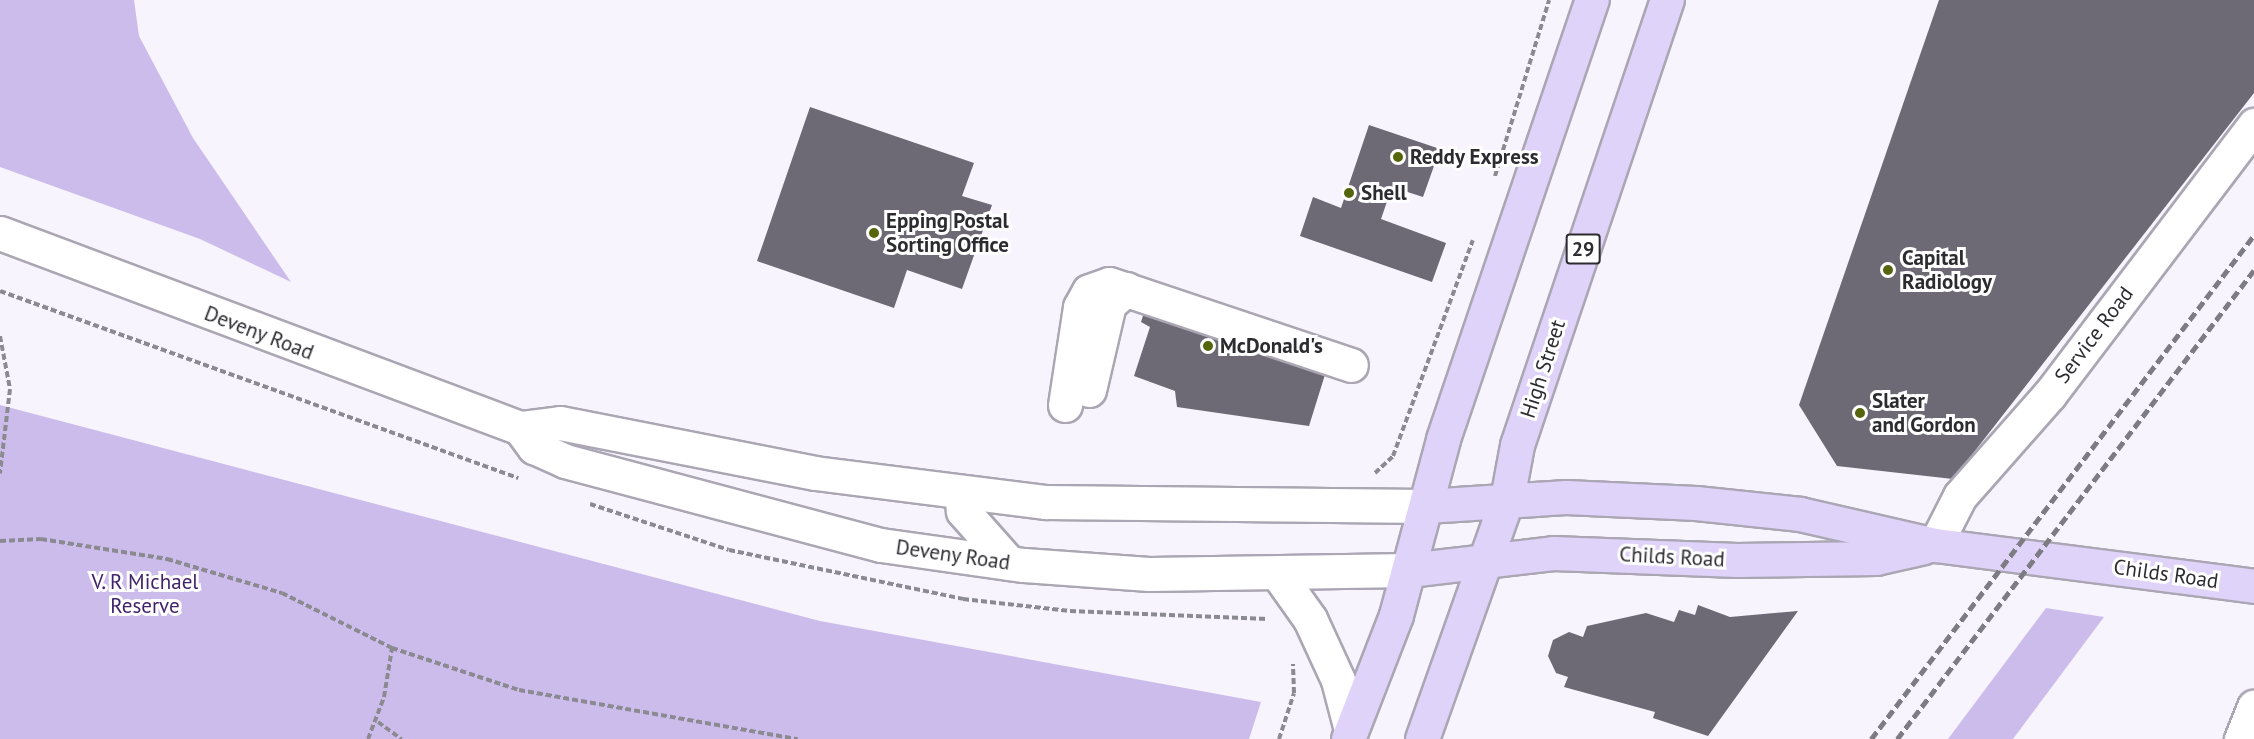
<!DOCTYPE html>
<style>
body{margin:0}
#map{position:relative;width:2254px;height:739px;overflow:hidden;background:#f7f4fd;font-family:"PT Sans",sans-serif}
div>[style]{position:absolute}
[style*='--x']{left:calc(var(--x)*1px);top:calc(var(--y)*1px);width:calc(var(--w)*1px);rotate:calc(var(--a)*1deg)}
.green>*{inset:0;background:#ccbcec}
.building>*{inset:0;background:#6d6975}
.path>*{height:4px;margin-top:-2px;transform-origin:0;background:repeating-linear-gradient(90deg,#8c8a91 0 6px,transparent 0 9px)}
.roads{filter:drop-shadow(2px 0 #aaa6b3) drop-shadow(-2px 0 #aaa6b3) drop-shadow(0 2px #aaa6b3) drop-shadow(0 -2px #aaa6b3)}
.minor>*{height:33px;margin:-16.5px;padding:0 16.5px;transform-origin:16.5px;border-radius:16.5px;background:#fff}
.major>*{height:33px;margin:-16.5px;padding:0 16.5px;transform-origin:16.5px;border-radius:16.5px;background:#e0d3fa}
.rail>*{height:4.5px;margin-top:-2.25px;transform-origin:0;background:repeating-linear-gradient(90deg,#7e7c83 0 9px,transparent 0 13.5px)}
.dots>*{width:16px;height:16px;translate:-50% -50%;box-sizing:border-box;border:3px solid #fff;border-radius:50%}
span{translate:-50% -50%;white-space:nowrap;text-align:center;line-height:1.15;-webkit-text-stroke:6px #fff;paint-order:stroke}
.shield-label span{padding:2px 4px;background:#fff;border:2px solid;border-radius:4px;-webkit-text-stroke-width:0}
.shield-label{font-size:20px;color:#2c2b30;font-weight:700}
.poi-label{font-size:21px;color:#2c2b30;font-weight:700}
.left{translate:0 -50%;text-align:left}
.street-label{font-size:21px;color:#2c2b30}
.park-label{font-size:21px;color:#42236b}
</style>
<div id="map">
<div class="green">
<div style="clip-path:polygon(0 0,134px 0,139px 36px,193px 138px,291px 282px,200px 239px,0 167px)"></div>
<div style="clip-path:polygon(0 405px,820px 621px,1261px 702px,1249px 739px,0 739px)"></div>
<div style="clip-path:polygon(2046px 608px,2104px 617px,2013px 739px,1948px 739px)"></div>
</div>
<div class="building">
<div style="clip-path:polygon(1939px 0,2254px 0,2254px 93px,1953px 479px,1837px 466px,1799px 405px)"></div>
<div style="clip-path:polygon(810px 107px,974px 163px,962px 196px,992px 205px,962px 289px,907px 270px,894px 308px,757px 261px)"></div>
<div style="clip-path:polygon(1369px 125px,1440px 149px,1423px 197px,1392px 187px,1381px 219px,1446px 243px,1432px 282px,1300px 236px,1313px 197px,1341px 208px)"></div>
<div style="clip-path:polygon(1147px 303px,1328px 365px,1309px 426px,1177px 407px,1175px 391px,1134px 376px,1150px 327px,1141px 322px)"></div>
<div style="clip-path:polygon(1698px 605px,1730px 617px,1798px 611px,1708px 736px,1653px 718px,1655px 712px,1564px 687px,1568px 677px,1556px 673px,1548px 656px,1553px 640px,1569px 632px,1583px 637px,1587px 626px,1646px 613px,1674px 622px,1679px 610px,1695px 615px)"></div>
</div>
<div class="path">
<div style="--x:1495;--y:176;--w:184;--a:-72.9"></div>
<div style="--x:0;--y:291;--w:551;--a:19.85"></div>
<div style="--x:0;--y:336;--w:54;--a:79.3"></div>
<div style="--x:10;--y:389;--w:85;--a:96.8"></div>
<div style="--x:1375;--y:473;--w:25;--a:-43"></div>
<div style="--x:1393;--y:456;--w:230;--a:-69.7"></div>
<div style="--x:590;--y:504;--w:146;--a:18.3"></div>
<div style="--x:729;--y:550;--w:239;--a:11.8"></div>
<div style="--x:963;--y:599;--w:108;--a:6.4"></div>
<div style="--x:1070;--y:611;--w:198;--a:2.3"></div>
<div style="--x:0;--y:541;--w:41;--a:-2.8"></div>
<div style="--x:41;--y:539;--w:128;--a:9"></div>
<div style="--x:167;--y:559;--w:120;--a:16.5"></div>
<div style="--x:282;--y:593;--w:123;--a:26.6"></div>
<div style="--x:392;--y:648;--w:134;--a:18.3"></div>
<div style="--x:519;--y:690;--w:283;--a:10"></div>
<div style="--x:378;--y:722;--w:29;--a:36"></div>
<div style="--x:368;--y:739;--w:45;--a:-69.1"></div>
<div style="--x:384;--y:697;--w:50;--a:-80.7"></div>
<div style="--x:1279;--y:739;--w:48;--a:-71.9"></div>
<div style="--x:1294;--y:693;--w:29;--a:-92"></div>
</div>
<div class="roads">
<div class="minor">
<div style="--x:0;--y:233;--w:555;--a:20.56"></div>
<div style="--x:520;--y:428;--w:40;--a:-7.1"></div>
<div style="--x:560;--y:423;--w:260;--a:11.1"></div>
<div style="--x:815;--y:473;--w:233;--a:7.2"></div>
<div style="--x:1046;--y:502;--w:380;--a:0.6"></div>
<div style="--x:1089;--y:390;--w:88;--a:-76.9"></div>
<div style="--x:1109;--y:304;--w:23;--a:-41"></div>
<div style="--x:1065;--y:405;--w:99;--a:-81.3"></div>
<div style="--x:1080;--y:307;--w:18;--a:-61"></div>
<div style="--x:1089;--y:291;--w:21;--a:-19"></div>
<div style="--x:1109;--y:284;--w:255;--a:18.5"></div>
<div style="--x:520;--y:428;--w:24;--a:54"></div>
<div style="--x:534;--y:447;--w:34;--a:24"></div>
<div style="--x:565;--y:461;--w:327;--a:14.9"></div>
<div style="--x:881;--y:545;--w:144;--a:8"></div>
<div style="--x:1024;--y:565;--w:125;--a:4.1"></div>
<div style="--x:1149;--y:574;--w:260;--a:-0.9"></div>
<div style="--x:961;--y:492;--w:19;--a:84"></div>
<div style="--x:963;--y:511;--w:69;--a:48.5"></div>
<div style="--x:1935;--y:545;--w:55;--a:-63"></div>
<div style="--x:1960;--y:496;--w:136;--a:-48.6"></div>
<div style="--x:2050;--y:394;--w:338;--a:-52.8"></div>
<div style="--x:1278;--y:574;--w:55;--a:54.6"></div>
<div style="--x:1310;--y:619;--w:67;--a:65.3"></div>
<div style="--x:1338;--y:680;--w:52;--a:75.4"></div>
<div style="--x:2241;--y:739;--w:35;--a:-68"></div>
</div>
<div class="major">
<div style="--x:1426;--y:506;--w:140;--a:-3.7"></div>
<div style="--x:1566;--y:497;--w:130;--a:2.6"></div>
<div style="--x:1696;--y:503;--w:105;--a:6"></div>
<div style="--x:1800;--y:514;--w:139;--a:12.9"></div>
<div style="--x:1935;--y:545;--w:322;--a:7.3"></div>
<div style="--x:1409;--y:570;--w:145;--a:-6.7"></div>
<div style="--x:1553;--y:553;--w:184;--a:2.2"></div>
<div style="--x:1737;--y:560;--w:139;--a:-0.8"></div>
<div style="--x:1876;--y:558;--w:49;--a:-12.9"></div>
<div style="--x:1348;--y:739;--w:133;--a:-68.8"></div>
<div style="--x:1396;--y:615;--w:182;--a:-75"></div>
<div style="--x:1443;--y:439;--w:464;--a:-71.3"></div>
<div style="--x:1422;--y:739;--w:255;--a:-70.5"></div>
<div style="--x:1507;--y:499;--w:55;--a:-79.5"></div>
<div style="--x:1517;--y:445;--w:470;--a:-71.4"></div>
</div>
</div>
<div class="rail">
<div style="--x:1871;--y:739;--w:633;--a:-52.77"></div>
<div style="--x:1897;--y:739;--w:589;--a:-52.72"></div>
</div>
<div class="dots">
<div style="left:1398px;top:157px;background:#55650c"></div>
<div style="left:1349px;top:193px;background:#55650c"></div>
<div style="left:874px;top:233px;background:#55650c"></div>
<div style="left:1888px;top:270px;background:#55650c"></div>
<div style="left:1208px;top:346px;background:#55650c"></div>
<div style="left:1860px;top:413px;background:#55650c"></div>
</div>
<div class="shield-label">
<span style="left:1583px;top:249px">29</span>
</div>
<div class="poi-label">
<span class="left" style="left:1410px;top:157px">Reddy Express</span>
<span class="left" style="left:1361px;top:193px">Shell</span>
<span class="left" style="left:886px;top:233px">Epping Postal<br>Sorting Office</span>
<span class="left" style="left:1902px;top:270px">Capital<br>Radiology</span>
<span class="left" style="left:1220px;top:346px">McDonald's</span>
<span class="left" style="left:1872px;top:413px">Slater<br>and Gordon</span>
</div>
<div class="street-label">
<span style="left:259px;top:333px;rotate:21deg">Deveny Road</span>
<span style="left:2094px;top:335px;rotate:-53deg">Service Road</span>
<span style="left:1543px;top:369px;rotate:-72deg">High Street</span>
<span style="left:953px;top:555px;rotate:8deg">Deveny Road</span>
<span style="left:1672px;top:557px;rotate:3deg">Childs Road</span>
<span style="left:2166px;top:574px;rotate:8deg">Childs Road</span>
</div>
<div class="park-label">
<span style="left:145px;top:594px">V. R Michael<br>Reserve</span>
</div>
</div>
